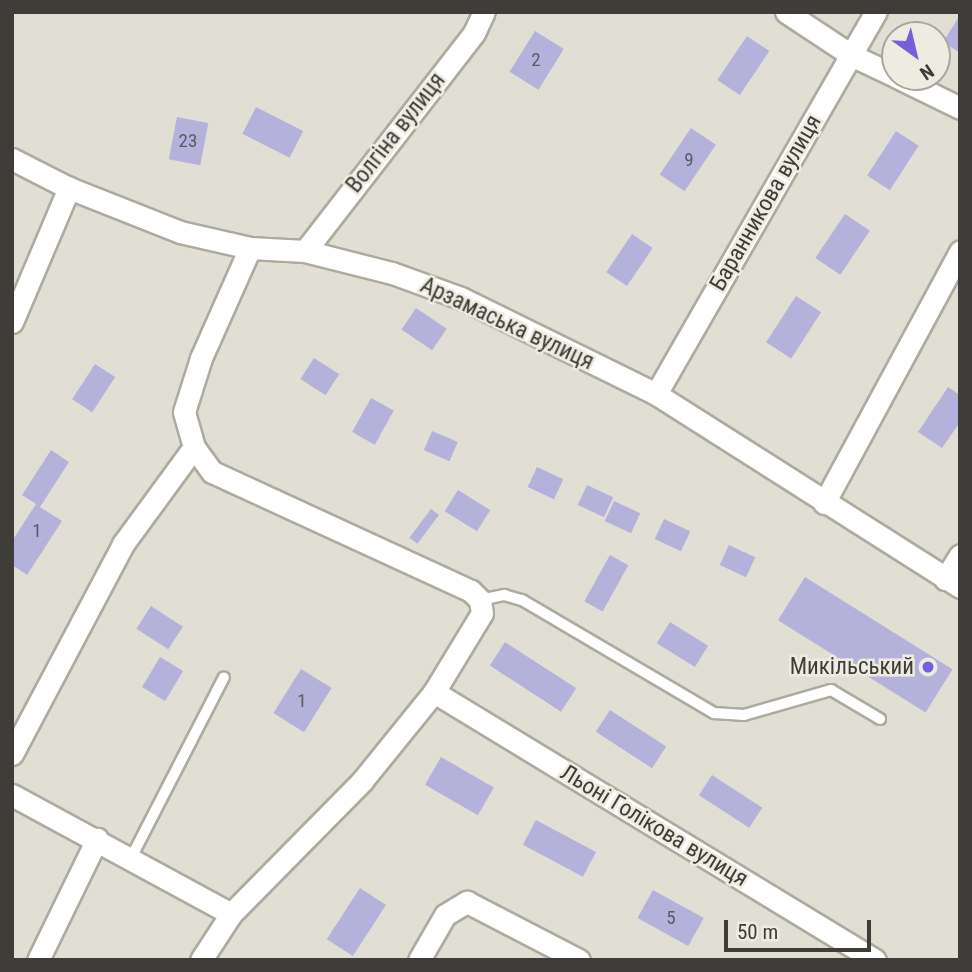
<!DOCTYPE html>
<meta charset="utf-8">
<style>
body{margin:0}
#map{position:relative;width:972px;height:972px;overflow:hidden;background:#e1dfd4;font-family:"Roboto Condensed",sans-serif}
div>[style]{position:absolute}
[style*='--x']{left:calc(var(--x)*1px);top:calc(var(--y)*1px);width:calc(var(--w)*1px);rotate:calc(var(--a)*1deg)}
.building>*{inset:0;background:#b4b2db;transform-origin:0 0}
.roads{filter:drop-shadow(2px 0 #adaba0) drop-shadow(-2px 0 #adaba0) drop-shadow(0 2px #adaba0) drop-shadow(0 -2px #adaba0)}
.lane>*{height:10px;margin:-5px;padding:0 5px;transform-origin:5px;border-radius:5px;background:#fff}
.street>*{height:21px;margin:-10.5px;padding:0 10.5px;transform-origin:10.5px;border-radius:10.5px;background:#fff}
.dots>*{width:19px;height:19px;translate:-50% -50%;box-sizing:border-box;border:4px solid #eeece1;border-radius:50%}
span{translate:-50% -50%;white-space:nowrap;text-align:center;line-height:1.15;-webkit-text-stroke:5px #eeece1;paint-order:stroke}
.number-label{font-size:19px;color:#5c5a62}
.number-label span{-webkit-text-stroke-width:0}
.street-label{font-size:23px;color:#3e3d39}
.poi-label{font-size:23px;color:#3e3d39}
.right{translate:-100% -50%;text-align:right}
.frame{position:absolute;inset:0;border:14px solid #3e3d39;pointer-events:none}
.north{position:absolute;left:881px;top:21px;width:70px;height:70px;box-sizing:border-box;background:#eeece1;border:2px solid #a8a69e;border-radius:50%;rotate:146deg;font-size:19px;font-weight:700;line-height:28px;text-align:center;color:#3e3d39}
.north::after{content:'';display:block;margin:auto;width:24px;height:32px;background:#7560da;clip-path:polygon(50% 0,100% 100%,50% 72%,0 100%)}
.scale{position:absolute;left:724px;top:920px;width:147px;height:32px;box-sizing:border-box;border:4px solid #3e3d39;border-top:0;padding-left:9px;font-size:21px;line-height:24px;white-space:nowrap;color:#3e3d39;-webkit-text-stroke:5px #eeece1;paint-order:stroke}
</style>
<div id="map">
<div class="building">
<div style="clip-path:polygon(960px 15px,960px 53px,943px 42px)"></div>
<div style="left:535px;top:31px;width:34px;height:48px;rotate:32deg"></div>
<div style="left:747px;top:36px;width:27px;height:53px;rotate:34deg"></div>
<div style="left:256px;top:107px;width:53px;height:30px;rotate:27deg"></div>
<div style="left:177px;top:117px;width:32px;height:43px;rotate:11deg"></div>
<div style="left:691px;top:128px;width:30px;height:56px;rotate:34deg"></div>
<div style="left:896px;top:131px;width:27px;height:53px;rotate:33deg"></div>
<div style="left:845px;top:214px;width:30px;height:53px;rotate:34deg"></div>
<div style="left:632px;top:234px;width:25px;height:46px;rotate:34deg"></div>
<div style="left:796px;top:296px;width:30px;height:55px;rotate:33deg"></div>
<div style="left:416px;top:308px;width:37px;height:26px;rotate:34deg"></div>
<div style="left:314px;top:358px;width:30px;height:25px;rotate:33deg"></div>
<div style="left:95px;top:364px;width:24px;height:42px;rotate:33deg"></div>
<div style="clip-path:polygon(948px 387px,960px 395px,960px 422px,942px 448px,918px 432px)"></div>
<div style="left:371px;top:398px;width:26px;height:39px;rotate:29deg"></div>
<div style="left:432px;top:431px;width:28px;height:21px;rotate:23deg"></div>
<div style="clip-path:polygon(51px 450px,69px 462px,40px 507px,62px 521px,27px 575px,12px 565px,12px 541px,36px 504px,22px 495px)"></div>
<div style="left:537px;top:467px;width:29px;height:22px;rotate:25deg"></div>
<div style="left:587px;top:485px;width:29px;height:22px;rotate:25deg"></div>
<div style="left:458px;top:490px;width:38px;height:25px;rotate:32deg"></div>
<div style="left:614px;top:501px;width:29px;height:22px;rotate:25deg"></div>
<div style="left:431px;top:509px;width:10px;height:36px;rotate:37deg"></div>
<div style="left:664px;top:519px;width:29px;height:22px;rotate:25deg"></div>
<div style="left:729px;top:545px;width:29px;height:22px;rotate:25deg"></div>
<div style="left:610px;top:555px;width:21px;height:53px;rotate:29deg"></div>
<div style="left:805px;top:577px;width:174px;height:51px;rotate:32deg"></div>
<div style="left:151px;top:606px;width:38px;height:27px;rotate:33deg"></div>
<div style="left:670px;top:622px;width:45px;height:25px;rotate:32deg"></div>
<div style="left:505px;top:642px;width:85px;height:28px;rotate:33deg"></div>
<div style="left:160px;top:657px;width:27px;height:35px;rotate:31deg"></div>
<div style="left:301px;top:669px;width:36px;height:52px;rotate:32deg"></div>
<div style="left:610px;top:710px;width:67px;height:26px;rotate:33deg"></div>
<div style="left:441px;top:757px;width:61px;height:32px;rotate:30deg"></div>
<div style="left:712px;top:775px;width:60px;height:24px;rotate:33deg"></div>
<div style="left:536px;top:820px;width:68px;height:28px;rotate:28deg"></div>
<div style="left:360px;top:888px;width:31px;height:61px;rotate:33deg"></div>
<div style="left:653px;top:890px;width:58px;height:32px;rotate:29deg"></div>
</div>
<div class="roads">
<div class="lane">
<div style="--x:480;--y:600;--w:25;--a:-12"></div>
<div style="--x:504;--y:595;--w:19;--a:16"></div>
<div style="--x:522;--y:600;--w:223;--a:30.5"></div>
<div style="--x:714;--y:713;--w:30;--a:4"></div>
<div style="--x:744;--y:715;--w:91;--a:-16"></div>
<div style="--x:831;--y:690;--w:57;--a:30.6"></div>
<div style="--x:131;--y:858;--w:203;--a:-62.8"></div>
</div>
<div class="street">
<div style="--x:786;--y:12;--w:78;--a:33.5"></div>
<div style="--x:851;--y:55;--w:49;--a:25.5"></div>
<div style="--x:897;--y:77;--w:70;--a:26.2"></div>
<div style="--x:12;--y:159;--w:64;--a:27"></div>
<div style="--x:69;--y:188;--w:119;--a:21.6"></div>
<div style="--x:180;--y:232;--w:72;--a:12.9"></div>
<div style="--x:250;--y:248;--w:55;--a:3.1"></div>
<div style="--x:305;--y:251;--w:90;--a:14.2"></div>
<div style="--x:392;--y:273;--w:73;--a:19.9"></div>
<div style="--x:461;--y:298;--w:217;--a:26.2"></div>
<div style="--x:656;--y:394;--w:360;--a:32.4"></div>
<div style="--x:305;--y:251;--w:276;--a:-52.2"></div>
<div style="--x:474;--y:33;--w:23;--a:-65"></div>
<div style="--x:12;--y:322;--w:146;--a:-67"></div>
<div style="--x:656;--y:394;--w:441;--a:-60.1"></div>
<div style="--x:824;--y:503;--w:286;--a:-61.6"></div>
<div style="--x:945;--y:579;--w:28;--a:-58"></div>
<div style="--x:434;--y:692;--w:516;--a:31.29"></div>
<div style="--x:12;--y:754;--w:238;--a:-62.1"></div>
<div style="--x:123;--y:544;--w:120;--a:-53.8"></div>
<div style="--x:12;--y:795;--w:249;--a:28.5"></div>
<div style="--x:38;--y:960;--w:135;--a:-64"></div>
<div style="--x:201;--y:960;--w:55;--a:-56.9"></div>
<div style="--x:231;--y:914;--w:187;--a:-45.4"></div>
<div style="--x:362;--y:781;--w:114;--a:-51"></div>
<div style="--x:434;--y:692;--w:92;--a:-58.7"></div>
<div style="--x:482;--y:613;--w:13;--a:-99"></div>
<div style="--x:480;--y:600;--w:13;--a:-135"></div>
<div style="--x:471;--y:591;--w:285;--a:-155.3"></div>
<div style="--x:212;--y:472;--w:31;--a:-126"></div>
<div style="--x:194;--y:447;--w:36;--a:-106"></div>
<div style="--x:184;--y:412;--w:57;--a:-72.5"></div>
<div style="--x:201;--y:358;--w:120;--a:-66"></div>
<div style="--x:419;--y:960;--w:52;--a:-60"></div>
<div style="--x:445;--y:915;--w:26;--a:-31"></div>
<div style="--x:467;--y:902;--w:126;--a:27.4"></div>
</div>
</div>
<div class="dots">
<div style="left:928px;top:667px;background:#7560da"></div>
</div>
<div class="number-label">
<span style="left:536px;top:60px">2</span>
<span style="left:188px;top:141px">23</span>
<span style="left:689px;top:160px">9</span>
<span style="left:37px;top:531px">1</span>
<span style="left:302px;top:701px">1</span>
<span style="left:671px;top:918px">5</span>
</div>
<div class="street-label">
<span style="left:396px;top:133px;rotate:-52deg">Волгіна вулиця</span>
<span style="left:766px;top:203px;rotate:-60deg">Баранникова вулиця</span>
<span style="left:507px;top:324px;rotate:25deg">Арзамаська вулиця</span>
<span style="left:654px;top:826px;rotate:31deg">Льоні Голікова вулиця</span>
</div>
<div class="poi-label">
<span class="right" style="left:914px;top:667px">Микільський</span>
</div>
<div class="frame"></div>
<div class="north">N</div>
<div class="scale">50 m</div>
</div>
